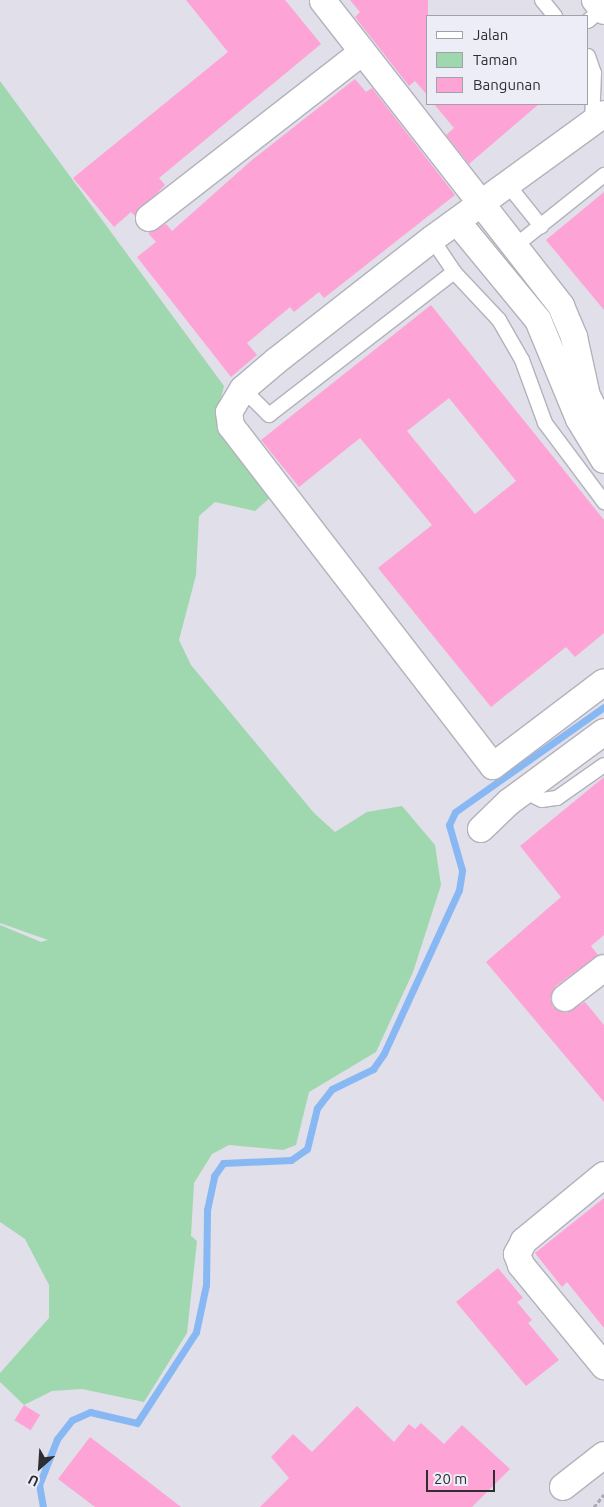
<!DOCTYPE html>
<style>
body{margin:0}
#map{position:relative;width:604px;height:1507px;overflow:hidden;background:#e0dfea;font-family:Ubuntu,sans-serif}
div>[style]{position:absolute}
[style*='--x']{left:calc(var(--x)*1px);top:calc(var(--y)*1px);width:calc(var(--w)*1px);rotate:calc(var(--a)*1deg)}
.green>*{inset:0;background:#9fd8ae}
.stream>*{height:7px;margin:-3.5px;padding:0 3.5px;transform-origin:3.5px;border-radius:3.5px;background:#88b8f3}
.building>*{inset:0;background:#fea3d5;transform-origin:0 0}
.path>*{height:3px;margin-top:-1.5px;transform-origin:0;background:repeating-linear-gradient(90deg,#aaa9b2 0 4px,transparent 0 6.5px)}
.roads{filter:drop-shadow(1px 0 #b2b2bb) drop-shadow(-1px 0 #b2b2bb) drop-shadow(0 1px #b2b2bb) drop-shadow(0 -1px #b2b2bb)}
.lane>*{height:14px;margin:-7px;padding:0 7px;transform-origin:7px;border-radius:7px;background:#fff}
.street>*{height:26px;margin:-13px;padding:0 13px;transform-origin:13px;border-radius:13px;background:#fff}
span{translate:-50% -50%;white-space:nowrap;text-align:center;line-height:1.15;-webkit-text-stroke:4.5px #ededf7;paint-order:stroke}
.legend{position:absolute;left:426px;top:15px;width:162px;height:90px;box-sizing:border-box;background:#ededf7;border:1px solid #a1a1a8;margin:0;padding:6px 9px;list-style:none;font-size:15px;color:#2e2e32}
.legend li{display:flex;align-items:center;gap:10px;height:25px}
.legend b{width:25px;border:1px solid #a1a1a8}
.north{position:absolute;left:15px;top:1442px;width:50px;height:50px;-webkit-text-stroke:4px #ededf7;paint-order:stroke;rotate:206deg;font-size:14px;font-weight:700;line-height:20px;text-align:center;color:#2e2e32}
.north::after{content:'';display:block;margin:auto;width:18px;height:22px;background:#2e2e32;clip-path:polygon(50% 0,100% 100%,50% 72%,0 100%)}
.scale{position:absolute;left:426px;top:1470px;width:69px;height:22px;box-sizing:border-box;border:2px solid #2e2e32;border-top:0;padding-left:6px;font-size:15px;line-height:18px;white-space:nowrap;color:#2e2e32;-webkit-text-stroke:4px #ededf7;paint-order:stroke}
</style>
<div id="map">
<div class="green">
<div style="clip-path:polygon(0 81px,224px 386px,219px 406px,226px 433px,237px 455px,272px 496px,255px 511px,215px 502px,199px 516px,196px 575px,179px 640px,191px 665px,314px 813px,335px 832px,367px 812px,402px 806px,435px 845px,441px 885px,413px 972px,376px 1052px,309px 1092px,296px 1145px,283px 1150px,229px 1145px,212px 1154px,194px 1183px,191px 1236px,197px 1241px,187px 1333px,144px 1402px,82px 1389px,52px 1391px,24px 1405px,0 1382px,0 1373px,49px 1318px,49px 1285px,25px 1239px,0 1222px,0 925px,41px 942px,48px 940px,0 923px)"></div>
</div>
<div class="stream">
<div style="--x:43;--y:1507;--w:22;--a:-100"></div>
<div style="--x:39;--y:1485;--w:49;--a:-68.6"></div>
<div style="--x:57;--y:1439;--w:24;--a:-52"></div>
<div style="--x:72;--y:1420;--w:20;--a:-24"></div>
<div style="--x:90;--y:1412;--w:48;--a:13.2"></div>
<div style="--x:137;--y:1423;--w:108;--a:-57"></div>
<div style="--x:196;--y:1332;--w:48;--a:-78"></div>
<div style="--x:206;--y:1285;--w:75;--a:-89.2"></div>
<div style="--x:207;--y:1210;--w:35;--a:-78"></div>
<div style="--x:214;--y:1176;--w:16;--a:-55"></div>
<div style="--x:223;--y:1163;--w:68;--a:-2.5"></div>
<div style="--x:291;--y:1160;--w:19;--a:-35"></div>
<div style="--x:307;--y:1149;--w:42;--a:-76.3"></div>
<div style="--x:317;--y:1108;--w:24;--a:-52"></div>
<div style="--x:332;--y:1089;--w:46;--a:-26"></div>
<div style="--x:373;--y:1069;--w:19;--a:-55"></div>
<div style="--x:384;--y:1053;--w:179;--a:-65.3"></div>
<div style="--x:459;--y:890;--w:20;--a:-81"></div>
<div style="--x:462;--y:870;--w:47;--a:-106.1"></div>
<div style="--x:449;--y:825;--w:14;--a:-65"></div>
<div style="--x:455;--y:812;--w:182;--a:-35.2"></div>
</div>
<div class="building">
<div style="clip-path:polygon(186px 0,285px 0,321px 44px,159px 178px,165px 185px,135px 216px,131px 212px,114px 227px,73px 178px,228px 52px)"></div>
<div style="clip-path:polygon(350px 0,428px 0,428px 96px,415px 81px,409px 86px,355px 17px,360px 12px)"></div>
<div style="clip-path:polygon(355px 79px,366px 92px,372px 88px,455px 195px,324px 298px,319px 292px,294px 312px,290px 307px,247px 343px,257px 355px,231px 377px,137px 257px,156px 242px,148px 233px,166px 224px,172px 231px,252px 160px)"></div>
<div style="clip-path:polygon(434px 104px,539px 104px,469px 164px,446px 135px,454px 128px)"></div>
<div style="clip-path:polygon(604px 192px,604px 310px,546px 240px)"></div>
<div style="clip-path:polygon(evenodd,431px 305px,604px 520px,604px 633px,575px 657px,566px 647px,491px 707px,378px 568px,432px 525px,360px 438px,299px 487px,261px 440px,431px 305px,449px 398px,516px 481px,475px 514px,407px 431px,449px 398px)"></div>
<div style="clip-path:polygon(604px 777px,604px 935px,591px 946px,598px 955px,556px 986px,550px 999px,553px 1007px,566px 1013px,585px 1002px,604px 1025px,604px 1102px,486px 962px,561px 897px,520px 846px)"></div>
<div style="clip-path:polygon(604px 1198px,604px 1328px,567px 1282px,562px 1287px,535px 1253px)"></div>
<div style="clip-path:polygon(498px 1268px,523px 1298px,517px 1302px,532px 1320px,528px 1323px,559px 1360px,526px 1386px,456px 1302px)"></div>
<div style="left:24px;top:1405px;width:19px;height:18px;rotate:32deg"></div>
<div style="clip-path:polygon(357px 1406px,394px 1442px,409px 1424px,415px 1429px,421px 1423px,444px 1444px,462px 1425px,510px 1469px,472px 1507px,260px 1507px,289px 1478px,271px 1457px,293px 1434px,312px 1452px)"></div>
<div style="clip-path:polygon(90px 1437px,137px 1473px,181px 1507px,95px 1507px,58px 1479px)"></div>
</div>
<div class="path">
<div style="--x:594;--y:1507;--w:16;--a:-52"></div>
</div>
<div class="roads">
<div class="lane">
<div style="--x:542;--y:0;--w:21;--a:51"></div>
<div style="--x:588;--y:21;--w:18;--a:-41"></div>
<div style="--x:588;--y:56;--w:18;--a:71"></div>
<div style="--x:594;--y:73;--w:50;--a:92.3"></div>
<div style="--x:508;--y:185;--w:53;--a:51.2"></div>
<div style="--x:432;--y:239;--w:40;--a:56"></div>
<div style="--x:454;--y:272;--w:66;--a:46.8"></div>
<div style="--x:499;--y:320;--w:46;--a:60.1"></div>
<div style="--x:522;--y:360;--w:67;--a:69.9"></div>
<div style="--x:545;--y:423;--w:99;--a:53.2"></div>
<div style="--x:515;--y:246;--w:114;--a:-38.6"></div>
<div style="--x:243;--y:389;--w:37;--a:45"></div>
<div style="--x:269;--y:415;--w:234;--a:-37.7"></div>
<div style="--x:524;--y:791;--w:20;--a:27"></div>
<div style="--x:542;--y:800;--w:15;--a:-8"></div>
<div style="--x:557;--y:798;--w:57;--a:-35.1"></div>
</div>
<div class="street">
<div style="--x:595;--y:0;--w:14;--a:51"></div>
<div style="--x:323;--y:1;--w:387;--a:52"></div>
<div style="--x:561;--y:306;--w:34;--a:67"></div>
<div style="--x:574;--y:337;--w:60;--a:77.6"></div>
<div style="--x:587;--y:396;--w:36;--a:62"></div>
<div style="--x:604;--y:114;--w:213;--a:144"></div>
<div style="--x:432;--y:239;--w:198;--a:142"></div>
<div style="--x:276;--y:361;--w:43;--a:139.7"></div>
<div style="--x:243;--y:389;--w:27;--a:121"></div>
<div style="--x:229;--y:412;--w:14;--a:82"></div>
<div style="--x:231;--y:426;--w:429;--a:52.4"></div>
<div style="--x:493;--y:766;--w:139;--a:-37.1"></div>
<div style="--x:149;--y:218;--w:270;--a:-37.9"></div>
<div style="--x:459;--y:224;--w:124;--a:50.5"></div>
<div style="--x:538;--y:320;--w:107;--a:67.5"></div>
<div style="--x:579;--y:419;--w:48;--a:58.6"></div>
<div style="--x:481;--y:829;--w:39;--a:-44"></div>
<div style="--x:509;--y:802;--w:118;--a:-36.4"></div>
<div style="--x:565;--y:998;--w:49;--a:-37.6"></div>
<div style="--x:604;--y:1175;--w:104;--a:140.5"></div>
<div style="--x:524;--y:1241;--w:15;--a:118"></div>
<div style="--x:517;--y:1254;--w:12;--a:70"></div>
<div style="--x:521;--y:1265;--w:131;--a:50.6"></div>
<div style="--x:563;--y:1487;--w:52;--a:-38"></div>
</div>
</div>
<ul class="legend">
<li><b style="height:6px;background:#fff"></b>Jalan</li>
<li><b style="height:14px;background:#9fd8ae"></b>Taman</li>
<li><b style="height:14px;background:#fea3d5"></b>Bangunan</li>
</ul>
<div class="north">U</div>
<div class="scale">20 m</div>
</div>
